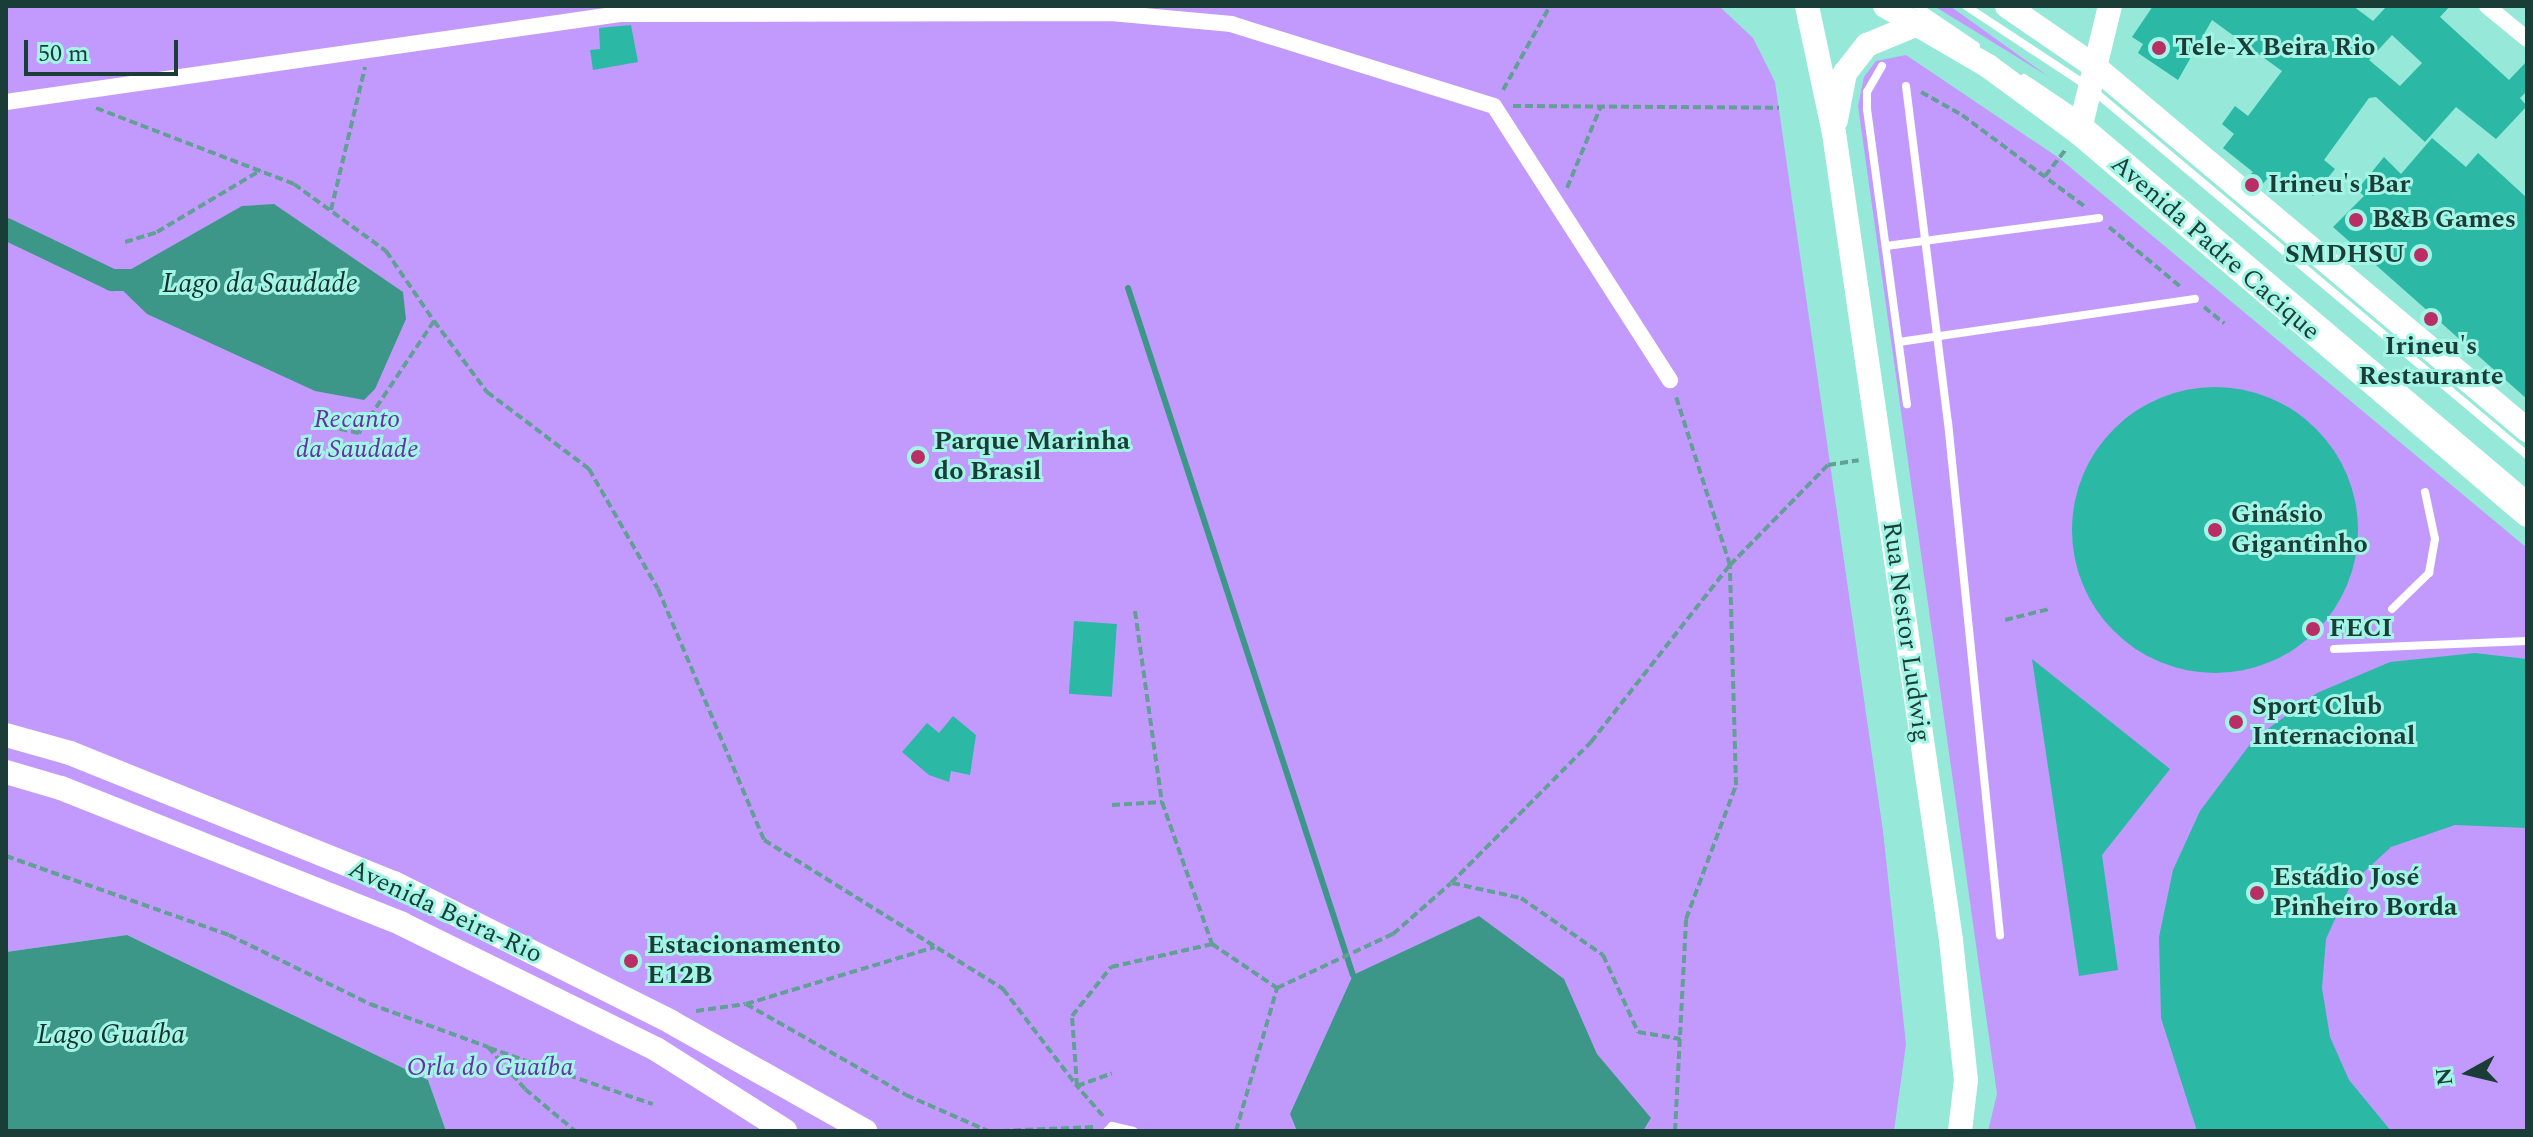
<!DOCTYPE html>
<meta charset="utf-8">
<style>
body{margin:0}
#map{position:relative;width:2533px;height:1137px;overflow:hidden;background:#96e8d9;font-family:Spectral,serif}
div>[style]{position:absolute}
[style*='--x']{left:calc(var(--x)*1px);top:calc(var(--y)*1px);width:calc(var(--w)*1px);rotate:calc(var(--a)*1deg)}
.green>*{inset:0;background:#c29afd}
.water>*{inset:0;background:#3d9789}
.stream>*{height:6px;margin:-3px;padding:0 3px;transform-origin:3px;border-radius:3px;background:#3d9789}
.canal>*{height:22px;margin:-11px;padding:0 11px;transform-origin:11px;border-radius:11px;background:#3d9789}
.building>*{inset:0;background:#2bb8a5;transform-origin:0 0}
.round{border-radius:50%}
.path>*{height:4px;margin-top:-2px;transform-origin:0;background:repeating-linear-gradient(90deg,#629f95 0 8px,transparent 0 12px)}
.lane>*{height:8px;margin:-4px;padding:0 4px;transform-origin:4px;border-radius:4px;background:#fff}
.street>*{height:16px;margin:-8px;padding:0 8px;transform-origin:8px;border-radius:8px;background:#fff}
.secondary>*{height:24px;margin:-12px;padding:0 12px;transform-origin:12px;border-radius:12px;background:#fff}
.dots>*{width:22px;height:22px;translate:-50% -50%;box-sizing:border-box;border:4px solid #a3f5e6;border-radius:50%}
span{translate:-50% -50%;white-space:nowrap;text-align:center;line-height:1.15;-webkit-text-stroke:6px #a3f5e6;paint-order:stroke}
.poi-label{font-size:26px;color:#1b3d38;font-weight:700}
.left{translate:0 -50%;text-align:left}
.right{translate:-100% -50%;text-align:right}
.street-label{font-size:26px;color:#1b3d38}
.park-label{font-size:26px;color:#6931a5;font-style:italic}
.water-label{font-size:28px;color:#15312d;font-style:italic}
.frame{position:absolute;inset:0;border:8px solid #1b3d38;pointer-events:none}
.north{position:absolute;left:2429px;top:1033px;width:80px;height:80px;-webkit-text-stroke:6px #a3f5e6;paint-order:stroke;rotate:262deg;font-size:22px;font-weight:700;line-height:32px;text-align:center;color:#1b3d38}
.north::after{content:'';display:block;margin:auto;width:28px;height:36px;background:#1b3d38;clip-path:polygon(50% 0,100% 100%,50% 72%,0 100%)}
.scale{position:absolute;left:24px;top:40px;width:154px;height:36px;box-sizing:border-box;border:4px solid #1b3d38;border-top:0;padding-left:10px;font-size:24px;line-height:28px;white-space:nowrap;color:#1b3d38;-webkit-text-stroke:6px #a3f5e6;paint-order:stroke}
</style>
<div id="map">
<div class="green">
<div style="clip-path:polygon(6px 6px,1719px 6px,1753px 38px,1775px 82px,1883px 831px,1906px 1044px,1894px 1131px,446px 1131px,428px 1080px,127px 935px,6px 952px)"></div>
<div style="clip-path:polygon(1934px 6px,1950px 6px,2049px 77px,2012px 54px)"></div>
<div style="clip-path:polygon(1906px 55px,2059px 158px,2527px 548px,2527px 1131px,1988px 1131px,1997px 1094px,1858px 106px,1864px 77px,1876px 61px)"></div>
</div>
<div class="water">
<div style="clip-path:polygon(274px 204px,403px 292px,406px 319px,375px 389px,364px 400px,315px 391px,147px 314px,112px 280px,242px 206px)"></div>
<div style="clip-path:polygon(1479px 916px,1564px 979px,1597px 1054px,1651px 1118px,1643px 1131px,1297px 1131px,1290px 1114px,1353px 975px)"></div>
<div style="clip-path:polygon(127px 935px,428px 1080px,446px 1131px,6px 1131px,6px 952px)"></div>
</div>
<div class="stream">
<div style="--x:1128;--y:288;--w:723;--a:71.87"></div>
</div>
<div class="canal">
<div style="--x:6;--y:229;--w:118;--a:25.7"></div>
<div style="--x:112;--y:280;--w:27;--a:0"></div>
</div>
<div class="building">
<div style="clip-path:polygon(evenodd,2153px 6px,2353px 6px,2373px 21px,2387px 6px,2450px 6px,2440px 17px,2509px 80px,2527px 61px,2527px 91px,2520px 98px,2527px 106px,2496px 139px,2456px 107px,2425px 142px,2376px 97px,2369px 98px,2324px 160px,2335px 169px,2313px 196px,2302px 187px,2298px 191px,2273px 172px,2261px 186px,2249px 176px,2253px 172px,2223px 148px,2234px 134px,2222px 124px,2235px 106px,2248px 116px,2282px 71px,2212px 20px,2178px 80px,2138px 53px,2143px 44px,2132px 37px,2153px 6px,2392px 35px,2422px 63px,2400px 86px,2369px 60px,2392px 35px)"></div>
<div style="clip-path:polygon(631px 25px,638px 62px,593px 70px,590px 50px,600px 49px,599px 28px)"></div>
<div style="clip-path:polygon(2432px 138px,2466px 167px,2478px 153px,2527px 198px,2527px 399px,2333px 227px,2364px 196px,2357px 190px,2384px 157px,2401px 174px)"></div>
<div class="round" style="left:2072px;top:387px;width:286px;height:286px"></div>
<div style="left:1074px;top:621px;width:43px;height:73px;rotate:4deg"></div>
<div style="clip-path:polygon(2475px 653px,2527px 659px,2527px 828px,2455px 825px,2391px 847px,2351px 884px,2326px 939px,2322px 988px,2330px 1037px,2349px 1080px,2391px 1131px,2197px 1131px,2161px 1018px,2159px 937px,2173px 870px,2200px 811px,2254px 739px,2317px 693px,2390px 662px)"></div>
<div style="clip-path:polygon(2032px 659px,2170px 769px,2102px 855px,2118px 970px,2079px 976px)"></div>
<div style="clip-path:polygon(953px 716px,976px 735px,970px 775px,951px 771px,949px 782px,929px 775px,902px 752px,927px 723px,939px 733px)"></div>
</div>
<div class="path">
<div style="--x:1503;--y:90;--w:96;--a:-60.8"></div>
<div style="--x:1921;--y:92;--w:47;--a:29.3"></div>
<div style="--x:1962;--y:115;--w:152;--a:36.7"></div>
<div style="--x:1513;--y:106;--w:266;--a:0.4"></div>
<div style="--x:96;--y:108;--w:212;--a:21"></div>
<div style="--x:294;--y:184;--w:114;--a:36.1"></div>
<div style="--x:386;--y:251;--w:85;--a:55.6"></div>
<div style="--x:434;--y:321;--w:135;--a:123.8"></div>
<div style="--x:359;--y:433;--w:38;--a:-168"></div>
<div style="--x:2045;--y:176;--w:33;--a:-52"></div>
<div style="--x:1567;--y:188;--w:89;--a:-67.5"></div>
<div style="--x:331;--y:210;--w:147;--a:-76.6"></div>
<div style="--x:2109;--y:227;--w:95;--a:39.9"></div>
<div style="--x:125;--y:242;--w:34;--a:-17"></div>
<div style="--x:157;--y:232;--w:121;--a:-30.8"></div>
<div style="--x:2204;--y:307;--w:26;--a:39"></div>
<div style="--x:434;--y:321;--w:89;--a:53.3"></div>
<div style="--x:487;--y:392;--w:128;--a:37"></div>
<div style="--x:589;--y:469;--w:138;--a:60.1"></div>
<div style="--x:658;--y:589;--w:272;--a:67.1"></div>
<div style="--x:764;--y:840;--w:282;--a:31.9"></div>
<div style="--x:1003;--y:989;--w:122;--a:52.7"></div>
<div style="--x:1077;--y:1086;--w:37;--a:-20"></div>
<div style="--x:1135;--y:611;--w:193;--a:82"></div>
<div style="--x:1162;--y:802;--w:151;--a:70.6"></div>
<div style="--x:2005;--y:620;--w:45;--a:-14"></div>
<div style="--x:1112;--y:805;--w:50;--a:-3.4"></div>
<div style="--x:6;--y:856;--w:237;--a:19.5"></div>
<div style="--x:229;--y:935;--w:157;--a:26.1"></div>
<div style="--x:370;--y:1004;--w:126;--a:20"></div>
<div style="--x:488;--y:1047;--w:56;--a:48.6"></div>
<div style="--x:525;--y:1089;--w:65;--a:40"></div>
<div style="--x:1452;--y:883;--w:71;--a:12.3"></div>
<div style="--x:1521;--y:898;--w:100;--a:34.8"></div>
<div style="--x:1603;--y:955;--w:85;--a:65.6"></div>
<div style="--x:1638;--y:1032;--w:43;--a:9.5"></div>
<div style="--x:746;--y:1004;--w:197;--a:-16.8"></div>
<div style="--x:696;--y:1011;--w:50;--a:-8"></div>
<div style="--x:746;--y:1004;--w:184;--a:29.6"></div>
<div style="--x:906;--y:1095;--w:90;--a:23.7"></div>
<div style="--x:489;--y:1048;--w:173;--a:18.9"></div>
<div style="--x:1103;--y:1116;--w:40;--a:-131"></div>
<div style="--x:1077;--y:1086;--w:70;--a:-94.1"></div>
<div style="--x:1072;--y:1016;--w:63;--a:-51.5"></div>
<div style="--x:1111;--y:967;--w:104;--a:-12.8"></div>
<div style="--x:1212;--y:944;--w:78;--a:34.1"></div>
<div style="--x:1001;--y:1131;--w:93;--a:-2.5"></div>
<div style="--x:1236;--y:1131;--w:149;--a:-74"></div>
<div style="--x:1277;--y:988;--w:128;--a:-25"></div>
<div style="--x:1393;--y:934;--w:77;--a:-41.3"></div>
<div style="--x:1451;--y:883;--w:199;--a:-45.2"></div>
<div style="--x:1591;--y:742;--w:225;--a:-51.9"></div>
<div style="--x:1730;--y:565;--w:140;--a:-45.6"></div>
<div style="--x:1828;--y:465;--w:31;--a:-9"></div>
<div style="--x:1675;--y:1131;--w:212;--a:-87"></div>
<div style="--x:1686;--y:919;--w:143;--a:-69.5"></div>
<div style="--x:1736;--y:785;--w:220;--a:-91.6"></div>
<div style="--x:1730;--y:565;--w:176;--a:-107.8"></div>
</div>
<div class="lane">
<div style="--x:1917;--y:6;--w:71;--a:34.1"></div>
<div style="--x:1966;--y:6;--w:147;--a:33.4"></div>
<div style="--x:2089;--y:87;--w:572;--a:40.04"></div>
<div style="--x:1882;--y:66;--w:30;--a:120"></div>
<div style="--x:1867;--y:92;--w:17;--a:90"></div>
<div style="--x:1867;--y:109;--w:298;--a:82.3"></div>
<div style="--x:2024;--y:78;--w:70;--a:33.9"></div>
<div style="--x:2082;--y:117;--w:583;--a:40.27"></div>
<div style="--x:1906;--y:86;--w:339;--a:82.9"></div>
<div style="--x:1948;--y:422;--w:516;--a:84.21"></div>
<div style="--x:1886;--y:246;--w:215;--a:-7.5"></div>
<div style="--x:1899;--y:342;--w:299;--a:-8.3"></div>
<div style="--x:2392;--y:609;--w:52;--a:-44.2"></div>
<div style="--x:2429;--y:573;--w:35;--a:-80"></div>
<div style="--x:2435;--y:539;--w:48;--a:-102"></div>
<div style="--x:2334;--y:649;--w:193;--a:-2.4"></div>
<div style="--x:1107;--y:1131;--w:7;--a:-45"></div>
<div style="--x:1112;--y:1126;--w:22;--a:13"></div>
</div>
<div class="street">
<div style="--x:2487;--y:6;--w:52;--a:39.5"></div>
<div style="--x:6;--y:102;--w:620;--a:-8.16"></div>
<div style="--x:620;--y:14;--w:491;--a:-0.1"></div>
<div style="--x:1111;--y:13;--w:121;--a:5.2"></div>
<div style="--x:1231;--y:24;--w:275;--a:17.3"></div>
<div style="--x:1494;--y:106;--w:326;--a:57.3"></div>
</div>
<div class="secondary">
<div style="--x:1807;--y:6;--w:130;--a:78"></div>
<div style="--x:1834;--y:133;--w:815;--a:81.75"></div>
<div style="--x:1951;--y:940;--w:141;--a:83.9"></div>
<div style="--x:1966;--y:1080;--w:51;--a:96.7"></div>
<div style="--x:1885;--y:6;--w:119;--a:30.2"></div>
<div style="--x:1988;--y:66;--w:113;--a:36.4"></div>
<div style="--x:2079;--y:133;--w:589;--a:40.45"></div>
<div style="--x:2007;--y:6;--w:106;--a:34.6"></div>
<div style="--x:2094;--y:66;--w:566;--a:40.05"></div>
<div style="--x:1836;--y:120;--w:48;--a:-79.2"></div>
<div style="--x:1845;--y:73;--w:36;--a:-52"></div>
<div style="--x:1867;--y:45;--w:57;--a:-22.5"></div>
<div style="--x:2079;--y:133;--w:131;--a:-76.3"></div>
<div style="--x:6;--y:735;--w:66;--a:15.7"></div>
<div style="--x:70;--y:753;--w:349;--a:21.9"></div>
<div style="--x:394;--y:883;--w:310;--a:26.6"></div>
<div style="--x:671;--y:1022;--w:223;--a:29.3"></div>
<div style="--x:6;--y:772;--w:57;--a:16.2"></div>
<div style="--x:61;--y:788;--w:367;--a:21.7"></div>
<div style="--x:402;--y:924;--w:283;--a:26.2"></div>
<div style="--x:656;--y:1049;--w:153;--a:32.4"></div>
</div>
<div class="dots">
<div style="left:2159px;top:48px;background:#ba2e66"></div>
<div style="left:2252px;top:185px;background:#ba2e66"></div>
<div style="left:2356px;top:220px;background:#ba2e66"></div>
<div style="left:2421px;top:255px;background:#ba2e66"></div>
<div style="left:2431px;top:319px;background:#ba2e66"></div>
<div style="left:918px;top:457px;background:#ba2e66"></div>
<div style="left:2215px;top:530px;background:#ba2e66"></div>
<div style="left:2313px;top:629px;background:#ba2e66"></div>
<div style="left:2236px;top:722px;background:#ba2e66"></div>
<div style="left:2257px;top:893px;background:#ba2e66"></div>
<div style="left:631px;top:961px;background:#ba2e66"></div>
</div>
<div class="poi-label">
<span class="left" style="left:2175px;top:48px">Tele-X Beira Rio</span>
<span class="left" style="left:2268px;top:185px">Irineu's Bar</span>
<span class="left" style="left:2372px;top:220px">B&amp;B Games</span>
<span class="right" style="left:2405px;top:255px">SMDHSU</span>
<span style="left:2431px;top:362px">Irineu's<br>Restaurante</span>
<span class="left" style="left:934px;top:457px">Parque Marinha<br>do Brasil</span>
<span class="left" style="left:2231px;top:530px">Ginásio<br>Gigantinho</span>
<span class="left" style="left:2329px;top:629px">FECI</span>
<span class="left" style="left:2252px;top:722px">Sport Club<br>Internacional</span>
<span class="left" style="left:2273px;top:893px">Estádio José<br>Pinheiro Borda</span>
<span class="left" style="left:647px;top:961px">Estacionamento<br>E12B</span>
</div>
<div class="street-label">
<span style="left:2215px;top:248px;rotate:41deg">Avenida Padre Cacique</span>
<span style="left:1906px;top:632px;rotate:82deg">Rua Nestor Ludwig</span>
<span style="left:445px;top:912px;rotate:25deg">Avenida Beira-Rio</span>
</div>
<div class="park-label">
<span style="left:357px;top:435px">Recanto<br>da Saudade</span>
<span style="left:490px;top:1068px">Orla do Guaíba</span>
</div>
<div class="water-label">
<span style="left:260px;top:284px">Lago da Saudade</span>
<span style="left:111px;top:1035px">Lago Guaíba</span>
</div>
<div class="frame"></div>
<div class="north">N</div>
<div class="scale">50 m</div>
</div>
